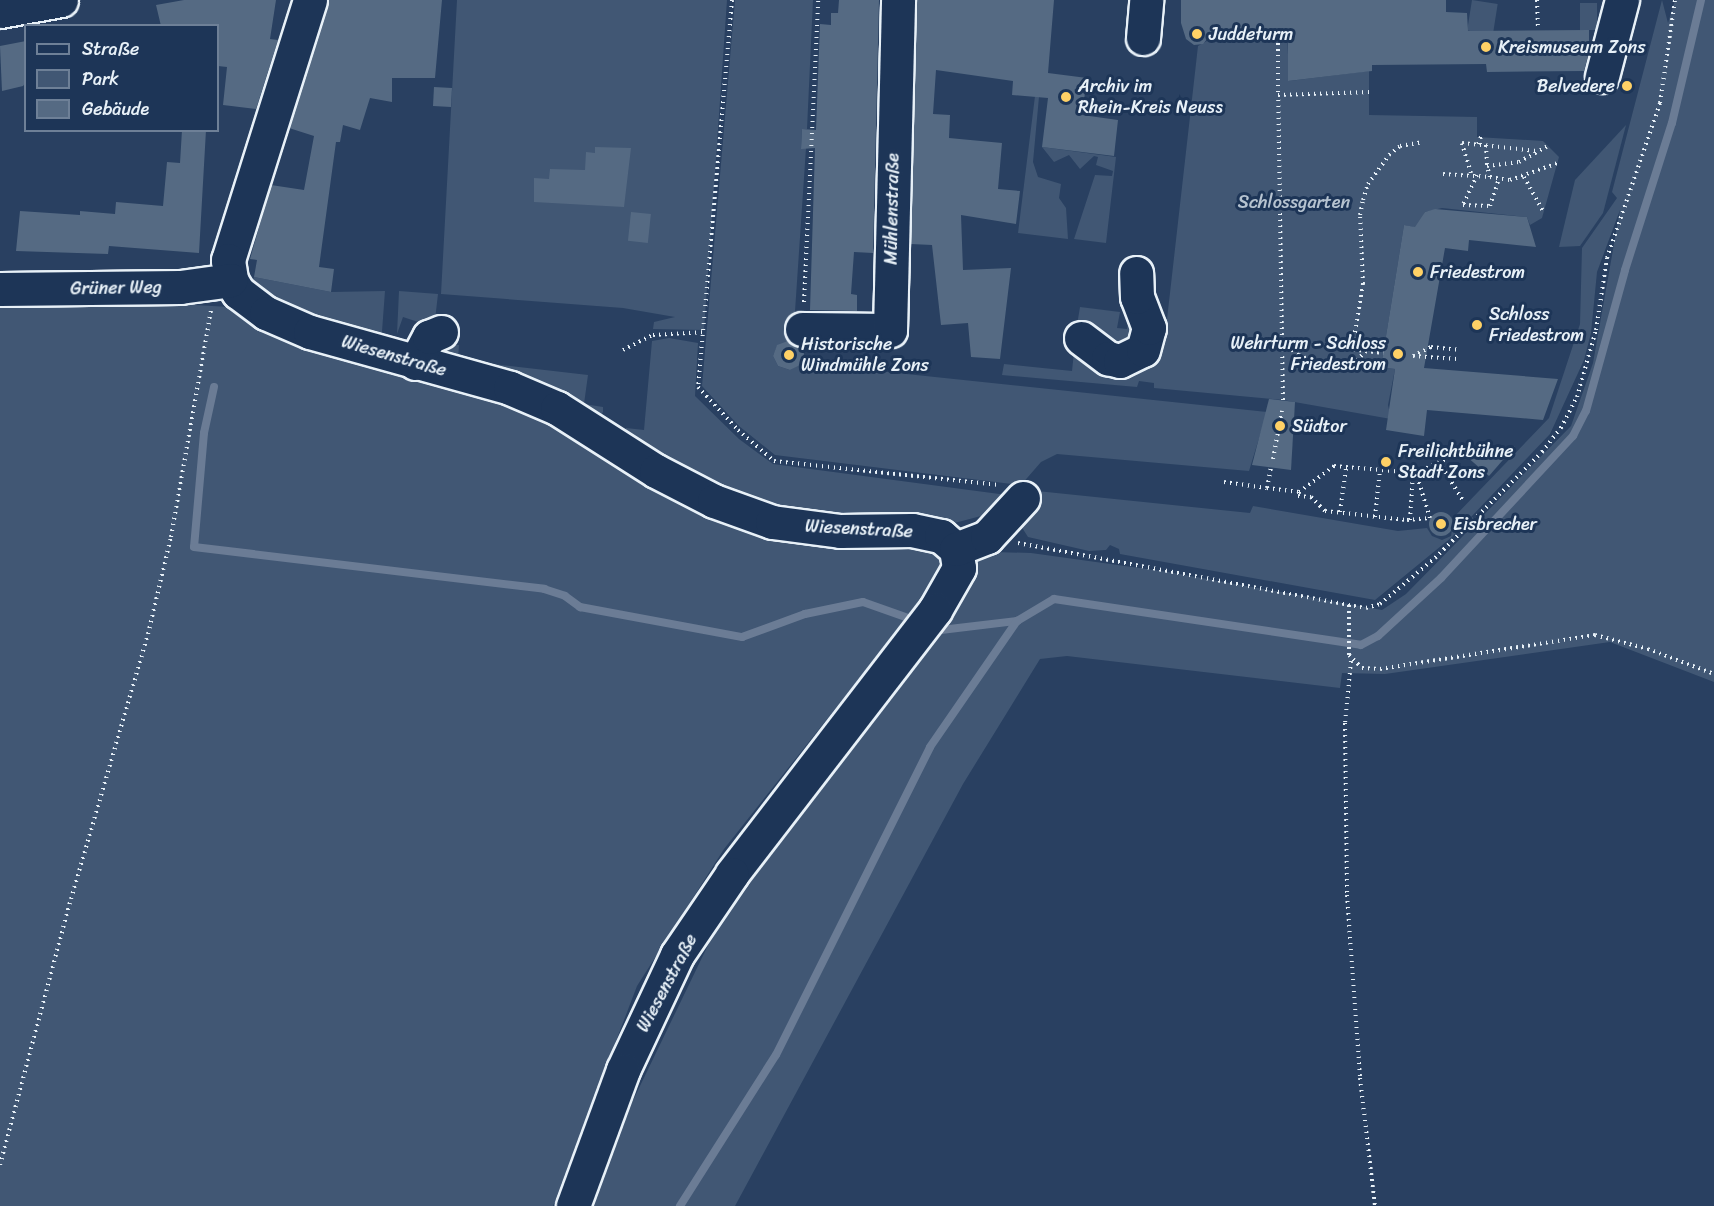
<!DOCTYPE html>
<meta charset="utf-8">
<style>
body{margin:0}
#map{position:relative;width:1714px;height:1206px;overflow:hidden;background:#294061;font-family:Sriracha,sans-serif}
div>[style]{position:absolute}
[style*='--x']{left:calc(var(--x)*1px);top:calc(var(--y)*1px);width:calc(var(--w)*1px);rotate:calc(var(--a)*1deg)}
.green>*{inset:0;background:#415774;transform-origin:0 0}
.stream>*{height:8px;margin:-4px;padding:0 4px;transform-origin:4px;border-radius:4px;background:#6b7c95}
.building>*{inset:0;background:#556a83;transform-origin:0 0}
.round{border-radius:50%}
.path>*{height:4px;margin-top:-2px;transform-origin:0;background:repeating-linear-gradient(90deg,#e8f1f8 0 1.5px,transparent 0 6px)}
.roads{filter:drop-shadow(2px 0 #e8f1f8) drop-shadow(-2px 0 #e8f1f8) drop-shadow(0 2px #e8f1f8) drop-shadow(0 -2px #e8f1f8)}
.minor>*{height:33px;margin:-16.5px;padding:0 16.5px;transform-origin:16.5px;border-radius:16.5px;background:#1d3557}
.dots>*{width:16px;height:16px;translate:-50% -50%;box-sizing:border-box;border:3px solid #1d3557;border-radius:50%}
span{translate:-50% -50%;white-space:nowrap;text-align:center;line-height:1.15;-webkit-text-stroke:6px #1d3557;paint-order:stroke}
.poi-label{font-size:18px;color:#e8f1f8}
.left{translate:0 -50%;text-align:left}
.right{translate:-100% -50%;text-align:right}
.park-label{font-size:18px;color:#b6c3d0}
.street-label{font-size:18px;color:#e8f1f8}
.legend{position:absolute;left:24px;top:24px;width:195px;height:108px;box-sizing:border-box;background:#1d3557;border:2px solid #6e8097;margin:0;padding:8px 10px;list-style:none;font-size:18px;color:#e8f1f8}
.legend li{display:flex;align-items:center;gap:12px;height:30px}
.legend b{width:30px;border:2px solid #6e8097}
</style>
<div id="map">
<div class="green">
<div style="clip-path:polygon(457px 0,727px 0,704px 330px,653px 329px,654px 322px,675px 317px,623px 308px,441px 294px)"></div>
<div style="clip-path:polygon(735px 0,813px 0,807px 129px,802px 129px,801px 148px,806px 148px,793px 341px,777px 346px,773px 356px,778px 366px,790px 370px,802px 363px,1267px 412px,1249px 471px,1057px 454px,1041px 462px,1021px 485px,775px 455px,739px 426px,702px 386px)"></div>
<div style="left:1472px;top:0;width:26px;height:31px;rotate:9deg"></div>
<div style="clip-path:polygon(1662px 0,1668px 23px,1675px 0,1714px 0,1714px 682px,1610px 642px,1385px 674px,1342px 673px,1340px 688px,1067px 656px,1040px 659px,963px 784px,735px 1206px,582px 1206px,711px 939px,786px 815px,921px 635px,900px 627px,724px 849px,637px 986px,553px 1206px,0 1206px,0 298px,196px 299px,195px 305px,229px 307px,521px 405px,683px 496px,993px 552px,1031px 553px,1168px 572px,1382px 610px,1406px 594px,1571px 426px,1593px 363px,1620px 210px,1597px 272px,1591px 333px,1584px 360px,1550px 434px,1452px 537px,1375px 600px,1120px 554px,1119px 549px,1110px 545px,1106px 550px,1089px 551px,1028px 537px,1021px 526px,1022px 513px,1037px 491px,1250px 513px,1253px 506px,1398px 531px,1427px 528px,1432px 536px,1442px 540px,1451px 536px,1454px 517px,1549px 418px,1580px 324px,1582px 248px,1617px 198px,1612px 192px)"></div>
<div style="left:1580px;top:3px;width:17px;height:27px"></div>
<div style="clip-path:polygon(1287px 29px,1289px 81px,1369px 71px,1369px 115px,1477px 117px,1477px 137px,1543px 141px,1559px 157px,1542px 218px,1530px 225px,1527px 217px,1442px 208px,1425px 212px,1418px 228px,1404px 225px,1381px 367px,1395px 369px,1388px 405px,1391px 419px,1283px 400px,1154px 388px,1154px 383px,1139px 381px,1137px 387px,1002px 375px,1004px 364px,1072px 371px,1074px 352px,1158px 351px,1165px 337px,1198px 46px,1207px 41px,1210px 32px)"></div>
<div style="clip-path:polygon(1035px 96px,1039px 97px,1033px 162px,1038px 177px,1061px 184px,1059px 198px,1066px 208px,1068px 239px,1018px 233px)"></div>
<div style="clip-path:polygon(1626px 125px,1603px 213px,1580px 246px,1559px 247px,1575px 180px)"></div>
<div style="clip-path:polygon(1042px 147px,1116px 157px,1106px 243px,1074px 239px,1095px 175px,1112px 176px,1113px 171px,1096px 165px,1098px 157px,1094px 156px,1080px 169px,1069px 155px,1054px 162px)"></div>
<div style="clip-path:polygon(254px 277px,331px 292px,385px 291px,381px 345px,286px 314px,251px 284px)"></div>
<div style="clip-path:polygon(399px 291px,438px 294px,435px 320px,421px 323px,403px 317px,397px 334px)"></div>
<div style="clip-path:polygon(1080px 307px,1120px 312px,1117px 328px,1127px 329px,1129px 319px,1132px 339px,1120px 345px,1077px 325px)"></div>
<div style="clip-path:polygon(669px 338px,698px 343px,695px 396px,739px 439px,773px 464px,1007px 495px,996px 512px,947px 525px,753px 507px,625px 437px,626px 428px,644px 430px,652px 341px)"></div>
<div style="clip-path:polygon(446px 344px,459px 345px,458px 360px,588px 375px,584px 404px,603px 407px,603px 412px,600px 417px,463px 367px,434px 348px)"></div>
</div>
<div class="stream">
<div style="--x:214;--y:387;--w:47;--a:102.3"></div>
<div style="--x:204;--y:433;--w:114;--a:95"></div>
<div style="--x:194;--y:547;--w:353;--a:6.8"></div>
<div style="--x:544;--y:589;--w:22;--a:18"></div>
<div style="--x:565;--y:596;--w:19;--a:36"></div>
<div style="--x:580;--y:607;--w:165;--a:10.5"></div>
<div style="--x:742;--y:637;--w:67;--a:-20.1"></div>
<div style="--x:805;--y:614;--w:59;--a:-11.7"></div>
<div style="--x:863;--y:602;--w:51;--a:19.5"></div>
<div style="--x:941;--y:630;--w:77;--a:-6.8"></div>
<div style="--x:1017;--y:621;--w:43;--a:-30.7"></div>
<div style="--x:1054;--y:599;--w:310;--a:8.5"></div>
<div style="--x:1361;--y:645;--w:19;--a:-28"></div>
<div style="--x:1378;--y:636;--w:86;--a:-42.6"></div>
<div style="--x:1441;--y:578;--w:194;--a:-47.1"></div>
<div style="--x:1573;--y:436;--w:28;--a:-63"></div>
<div style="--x:1586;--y:411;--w:146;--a:-74.5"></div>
<div style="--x:1625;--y:270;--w:154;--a:-72.3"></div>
<div style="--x:1672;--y:123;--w:126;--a:-76.7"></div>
<div style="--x:680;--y:1206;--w:179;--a:-57.6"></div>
<div style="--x:776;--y:1055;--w:344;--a:-63.4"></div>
<div style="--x:930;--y:747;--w:153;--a:-55.4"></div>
</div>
<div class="building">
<div style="clip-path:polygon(184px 0,276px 0,270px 39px,278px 40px,256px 109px,223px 105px,227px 67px,218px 66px,218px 26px,161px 26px,156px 5px)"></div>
<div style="clip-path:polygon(328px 0,442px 0,435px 78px,392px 78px,392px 102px,370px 98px,360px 130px,343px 125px,340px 142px,336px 142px,319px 267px,334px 269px,331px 292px,254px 277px,257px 260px,250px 259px,271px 185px,304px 190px,314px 136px,289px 128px)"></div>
<div style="clip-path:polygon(839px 0,879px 0,873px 253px,854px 252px,851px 294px,857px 295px,857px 311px,810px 310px,815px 148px,801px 149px,802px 129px,816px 130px,820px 24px,831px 25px,831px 13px,838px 13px)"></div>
<div style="clip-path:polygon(917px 0,1054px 0,1048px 73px,1087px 78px,1082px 115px,1118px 120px,1114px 156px,1042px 147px,1048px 98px,1012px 95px,1013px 81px,936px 70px,933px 114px,950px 115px,949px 138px,1002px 143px,998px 189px,1020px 191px,1016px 224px,961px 215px,963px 270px,1011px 268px,1000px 359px,971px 357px,968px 323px,941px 325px,932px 245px,911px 244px)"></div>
<div style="clip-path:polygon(1181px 0,1446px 0,1446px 12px,1467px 13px,1468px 31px,1589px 30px,1589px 52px,1584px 71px,1487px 72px,1486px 64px,1372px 65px,1372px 71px,1288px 81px,1288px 42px,1258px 42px,1258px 33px,1212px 33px,1203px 44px,1194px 45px,1186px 39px,1181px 23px)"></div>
<div style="clip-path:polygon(26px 41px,26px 82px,23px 86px,2px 91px,0 46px)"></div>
<div style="left:434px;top:87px;width:18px;height:19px;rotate:3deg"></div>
<div style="clip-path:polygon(182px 130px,206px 130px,199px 253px,109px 246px,108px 254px,16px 251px,20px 211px,80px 215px,80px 211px,115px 214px,116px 202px,163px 206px,167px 162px,180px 163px)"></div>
<div style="clip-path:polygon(595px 147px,631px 148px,624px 207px,534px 202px,534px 178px,549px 179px,550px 169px,585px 170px,586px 152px,595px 153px)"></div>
<div style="clip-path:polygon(1435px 209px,1527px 217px,1536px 247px,1469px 240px,1468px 251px,1445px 248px,1424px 368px,1558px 379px,1543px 420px,1427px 410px,1424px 436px,1386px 430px,1395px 369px,1381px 367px,1404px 225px,1415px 227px,1425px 212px)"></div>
<div style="left:631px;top:212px;width:20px;height:29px;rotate:6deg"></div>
<div style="clip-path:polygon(788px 341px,802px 348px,804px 354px,800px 365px,790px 370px,778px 366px,773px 356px,777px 345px)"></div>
<div style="clip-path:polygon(1269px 399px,1295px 402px,1291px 470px,1252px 465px)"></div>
<div style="clip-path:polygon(1515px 446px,1489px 476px,1458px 449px)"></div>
<div class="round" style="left:1429px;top:512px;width:24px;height:24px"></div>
</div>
<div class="path">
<div style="--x:732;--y:0;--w:388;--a:95"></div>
<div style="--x:698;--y:387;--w:59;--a:47.1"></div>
<div style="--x:738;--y:430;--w:48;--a:40.7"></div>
<div style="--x:774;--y:461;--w:224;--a:6.1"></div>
<div style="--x:1537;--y:0;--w:26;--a:88"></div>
<div style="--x:1278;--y:43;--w:52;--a:90"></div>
<div style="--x:1478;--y:144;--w:8;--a:-67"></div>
<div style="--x:1486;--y:145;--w:21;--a:87"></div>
<div style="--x:1471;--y:173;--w:31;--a:-107"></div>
<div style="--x:1462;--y:143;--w:75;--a:6.1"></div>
<div style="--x:1443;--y:174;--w:47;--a:3.7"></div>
<div style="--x:1490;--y:177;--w:11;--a:-105"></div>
<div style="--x:1487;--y:166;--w:32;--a:-7"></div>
<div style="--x:1519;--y:162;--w:33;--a:-29"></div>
<div style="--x:1477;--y:175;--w:33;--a:115"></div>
<div style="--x:1463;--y:205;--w:27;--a:2"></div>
<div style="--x:1490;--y:206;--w:28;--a:-72"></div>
<div style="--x:1490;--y:177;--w:20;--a:9"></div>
<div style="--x:1510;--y:180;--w:51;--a:-19.5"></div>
<div style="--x:1524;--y:177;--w:41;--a:60.9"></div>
<div style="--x:804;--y:302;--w:302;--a:-87.3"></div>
<div style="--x:623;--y:350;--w:34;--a:-27"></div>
<div style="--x:653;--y:335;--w:52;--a:-3.3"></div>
<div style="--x:1352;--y:350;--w:67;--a:-80.5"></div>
<div style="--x:1363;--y:284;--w:69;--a:-92.5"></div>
<div style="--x:1360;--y:215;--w:15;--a:-79"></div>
<div style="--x:1363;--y:200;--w:17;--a:-73"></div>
<div style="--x:1368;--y:184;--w:36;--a:-54"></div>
<div style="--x:1389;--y:155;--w:14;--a:-39"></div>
<div style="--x:1400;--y:146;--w:22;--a:-10"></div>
<div style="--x:1366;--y:351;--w:17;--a:135"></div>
<div style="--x:1354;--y:363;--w:32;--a:176"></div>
<div style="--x:1322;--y:365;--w:26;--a:-157"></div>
<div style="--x:1298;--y:355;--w:21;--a:-139"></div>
<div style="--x:1282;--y:341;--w:246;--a:-90.9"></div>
<div style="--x:1278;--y:95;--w:91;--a:-1.9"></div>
<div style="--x:1413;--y:356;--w:20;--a:-27"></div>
<div style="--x:1431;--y:347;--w:27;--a:6"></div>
<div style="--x:1413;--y:356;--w:44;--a:3.9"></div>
<div style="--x:1283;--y:400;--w:59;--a:-91"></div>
<div style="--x:1282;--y:341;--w:102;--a:6.8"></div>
<div style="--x:1273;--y:459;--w:49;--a:-79.4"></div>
<div style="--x:1439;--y:462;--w:44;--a:58.1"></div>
<div style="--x:1224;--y:482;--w:43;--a:7.9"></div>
<div style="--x:1267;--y:488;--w:20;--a:-79"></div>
<div style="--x:1267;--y:488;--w:32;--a:7"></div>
<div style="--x:1299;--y:492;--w:44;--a:-36.6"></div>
<div style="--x:1334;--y:466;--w:82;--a:4.9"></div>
<div style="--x:1416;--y:473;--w:50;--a:-25"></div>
<div style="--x:1299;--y:492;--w:4;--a:104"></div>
<div style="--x:1298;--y:496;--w:13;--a:4"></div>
<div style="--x:1311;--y:497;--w:20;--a:45"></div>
<div style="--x:1325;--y:511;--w:82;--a:6.3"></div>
<div style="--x:1407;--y:520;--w:23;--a:-5"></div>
<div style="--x:1430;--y:518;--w:47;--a:-107.3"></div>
<div style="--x:1340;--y:512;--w:44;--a:-82.2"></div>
<div style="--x:1375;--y:517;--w:47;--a:-83.9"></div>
<div style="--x:1410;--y:520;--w:47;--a:-86.3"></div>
<div style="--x:1018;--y:543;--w:354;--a:10.6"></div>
<div style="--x:1366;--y:608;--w:15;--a:-16"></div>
<div style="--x:1380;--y:604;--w:72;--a:-39.9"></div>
<div style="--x:1435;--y:558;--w:151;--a:-44.7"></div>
<div style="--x:1542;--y:452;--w:31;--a:-52"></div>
<div style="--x:1561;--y:428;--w:35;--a:-63"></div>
<div style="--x:1577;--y:397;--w:70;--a:-74.2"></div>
<div style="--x:1596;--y:330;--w:73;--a:-81.3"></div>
<div style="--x:1607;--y:258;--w:164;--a:-71.1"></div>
<div style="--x:1660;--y:103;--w:104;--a:-81.7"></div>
<div style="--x:1349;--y:605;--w:50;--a:90"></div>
<div style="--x:1349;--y:655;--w:18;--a:45"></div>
<div style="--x:1362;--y:668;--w:18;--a:3"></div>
<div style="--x:1380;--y:669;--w:218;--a:-9"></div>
<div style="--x:1595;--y:635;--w:55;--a:14.8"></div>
<div style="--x:1648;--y:649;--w:71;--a:20.7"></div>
<div style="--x:1351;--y:661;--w:62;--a:95.5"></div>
<div style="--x:1345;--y:723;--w:172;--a:89.3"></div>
<div style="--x:1347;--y:895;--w:183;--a:85.9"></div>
<div style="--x:1360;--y:1078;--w:129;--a:83.3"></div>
<div style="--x:0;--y:1165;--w:275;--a:-75.1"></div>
<div style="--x:71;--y:899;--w:276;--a:-73.8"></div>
<div style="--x:148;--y:634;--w:100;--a:-76.7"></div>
<div style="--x:171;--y:537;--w:230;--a:-80"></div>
</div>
<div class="roads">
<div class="minor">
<div style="--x:310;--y:0;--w:273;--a:107.5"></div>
<div style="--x:228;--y:260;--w:20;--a:81"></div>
<div style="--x:231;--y:280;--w:14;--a:60"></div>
<div style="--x:238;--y:292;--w:35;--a:37"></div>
<div style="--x:266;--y:313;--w:48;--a:23.4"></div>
<div style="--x:310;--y:332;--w:208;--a:15.6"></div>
<div style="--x:510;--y:388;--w:51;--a:23.1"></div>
<div style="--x:557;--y:408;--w:117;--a:32.5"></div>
<div style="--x:656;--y:471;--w:65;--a:27.3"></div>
<div style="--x:714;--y:501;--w:62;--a:19.9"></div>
<div style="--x:772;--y:522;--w:69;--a:7.5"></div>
<div style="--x:840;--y:531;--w:72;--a:-0.8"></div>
<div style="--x:912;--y:530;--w:30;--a:12"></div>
<div style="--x:941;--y:536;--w:20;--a:41"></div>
<div style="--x:956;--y:549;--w:19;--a:81"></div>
<div style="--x:959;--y:568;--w:48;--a:119.7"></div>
<div style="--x:935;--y:610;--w:333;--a:127.6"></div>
<div style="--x:732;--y:874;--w:98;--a:124.2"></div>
<div style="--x:677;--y:955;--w:127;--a:115.2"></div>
<div style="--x:623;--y:1070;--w:145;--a:110.2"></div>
<div style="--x:0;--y:11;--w:62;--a:-10.2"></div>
<div style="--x:1143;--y:38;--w:38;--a:-85"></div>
<div style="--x:1602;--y:76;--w:79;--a:-75.3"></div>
<div style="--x:0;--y:289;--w:180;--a:-0.6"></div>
<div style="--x:180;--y:287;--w:51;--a:-7.8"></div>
<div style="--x:802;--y:329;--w:88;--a:0.7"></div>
<div style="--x:890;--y:330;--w:330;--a:-88.6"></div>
<div style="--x:1081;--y:338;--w:34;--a:37"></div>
<div style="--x:1108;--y:358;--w:12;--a:14"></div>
<div style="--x:1120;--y:361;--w:25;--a:-26"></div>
<div style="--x:1143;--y:350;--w:23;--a:-75"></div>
<div style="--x:1149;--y:328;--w:33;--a:-111"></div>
<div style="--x:1137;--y:297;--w:24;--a:-92"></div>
<div style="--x:415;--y:363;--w:30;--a:-62"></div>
<div style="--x:429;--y:337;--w:13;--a:-23"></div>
<div style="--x:956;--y:549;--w:33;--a:-21"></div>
<div style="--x:987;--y:537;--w:53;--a:-47.3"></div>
</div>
</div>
<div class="dots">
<div style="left:1197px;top:34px;background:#ffd166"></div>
<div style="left:1486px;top:47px;background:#ffd166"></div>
<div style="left:1627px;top:86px;background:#ffd166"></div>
<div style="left:1066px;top:97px;background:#ffd166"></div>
<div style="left:1418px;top:272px;background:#ffd166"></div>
<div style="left:1477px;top:325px;background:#ffd166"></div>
<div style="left:1398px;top:354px;background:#ffd166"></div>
<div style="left:789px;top:355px;background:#ffd166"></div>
<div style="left:1280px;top:426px;background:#ffd166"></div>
<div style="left:1386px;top:462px;background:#ffd166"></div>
<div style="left:1441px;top:524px;background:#ffd166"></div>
</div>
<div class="poi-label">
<span class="left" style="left:1209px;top:34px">Juddeturm</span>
<span class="left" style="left:1498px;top:47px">Kreismuseum Zons</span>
<span class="right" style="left:1615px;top:86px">Belvedere</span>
<span class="left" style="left:1078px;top:97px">Archiv im<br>Rhein-Kreis Neuss</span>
<span class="left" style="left:1430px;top:272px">Friedestrom</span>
<span class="left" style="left:1489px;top:325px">Schloss<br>Friedestrom</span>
<span class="right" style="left:1386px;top:354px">Wehrturm - Schloss<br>Friedestrom</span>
<span class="left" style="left:801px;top:355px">Historische<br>Windmühle Zons</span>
<span class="left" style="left:1292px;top:426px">Südtor</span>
<span class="left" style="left:1398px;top:462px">Freilichtbühne<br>Stadt Zons</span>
<span class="left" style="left:1453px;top:524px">Eisbrecher</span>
</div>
<div class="park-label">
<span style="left:1294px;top:202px">Schlossgarten</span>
</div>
<div class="street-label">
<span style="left:892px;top:209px;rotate:-89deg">Mühlenstraße</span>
<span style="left:116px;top:288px;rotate:-1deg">Grüner Weg</span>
<span style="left:394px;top:356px;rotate:16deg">Wiesenstraße</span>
<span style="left:859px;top:529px;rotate:3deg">Wiesenstraße</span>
<span style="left:667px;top:983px;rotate:-62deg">Wiesenstraße</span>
</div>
<ul class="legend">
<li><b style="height:8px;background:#1d3557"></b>Straße</li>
<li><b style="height:16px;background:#415774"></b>Park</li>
<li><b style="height:16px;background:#556a83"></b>Gebäude</li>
</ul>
</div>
